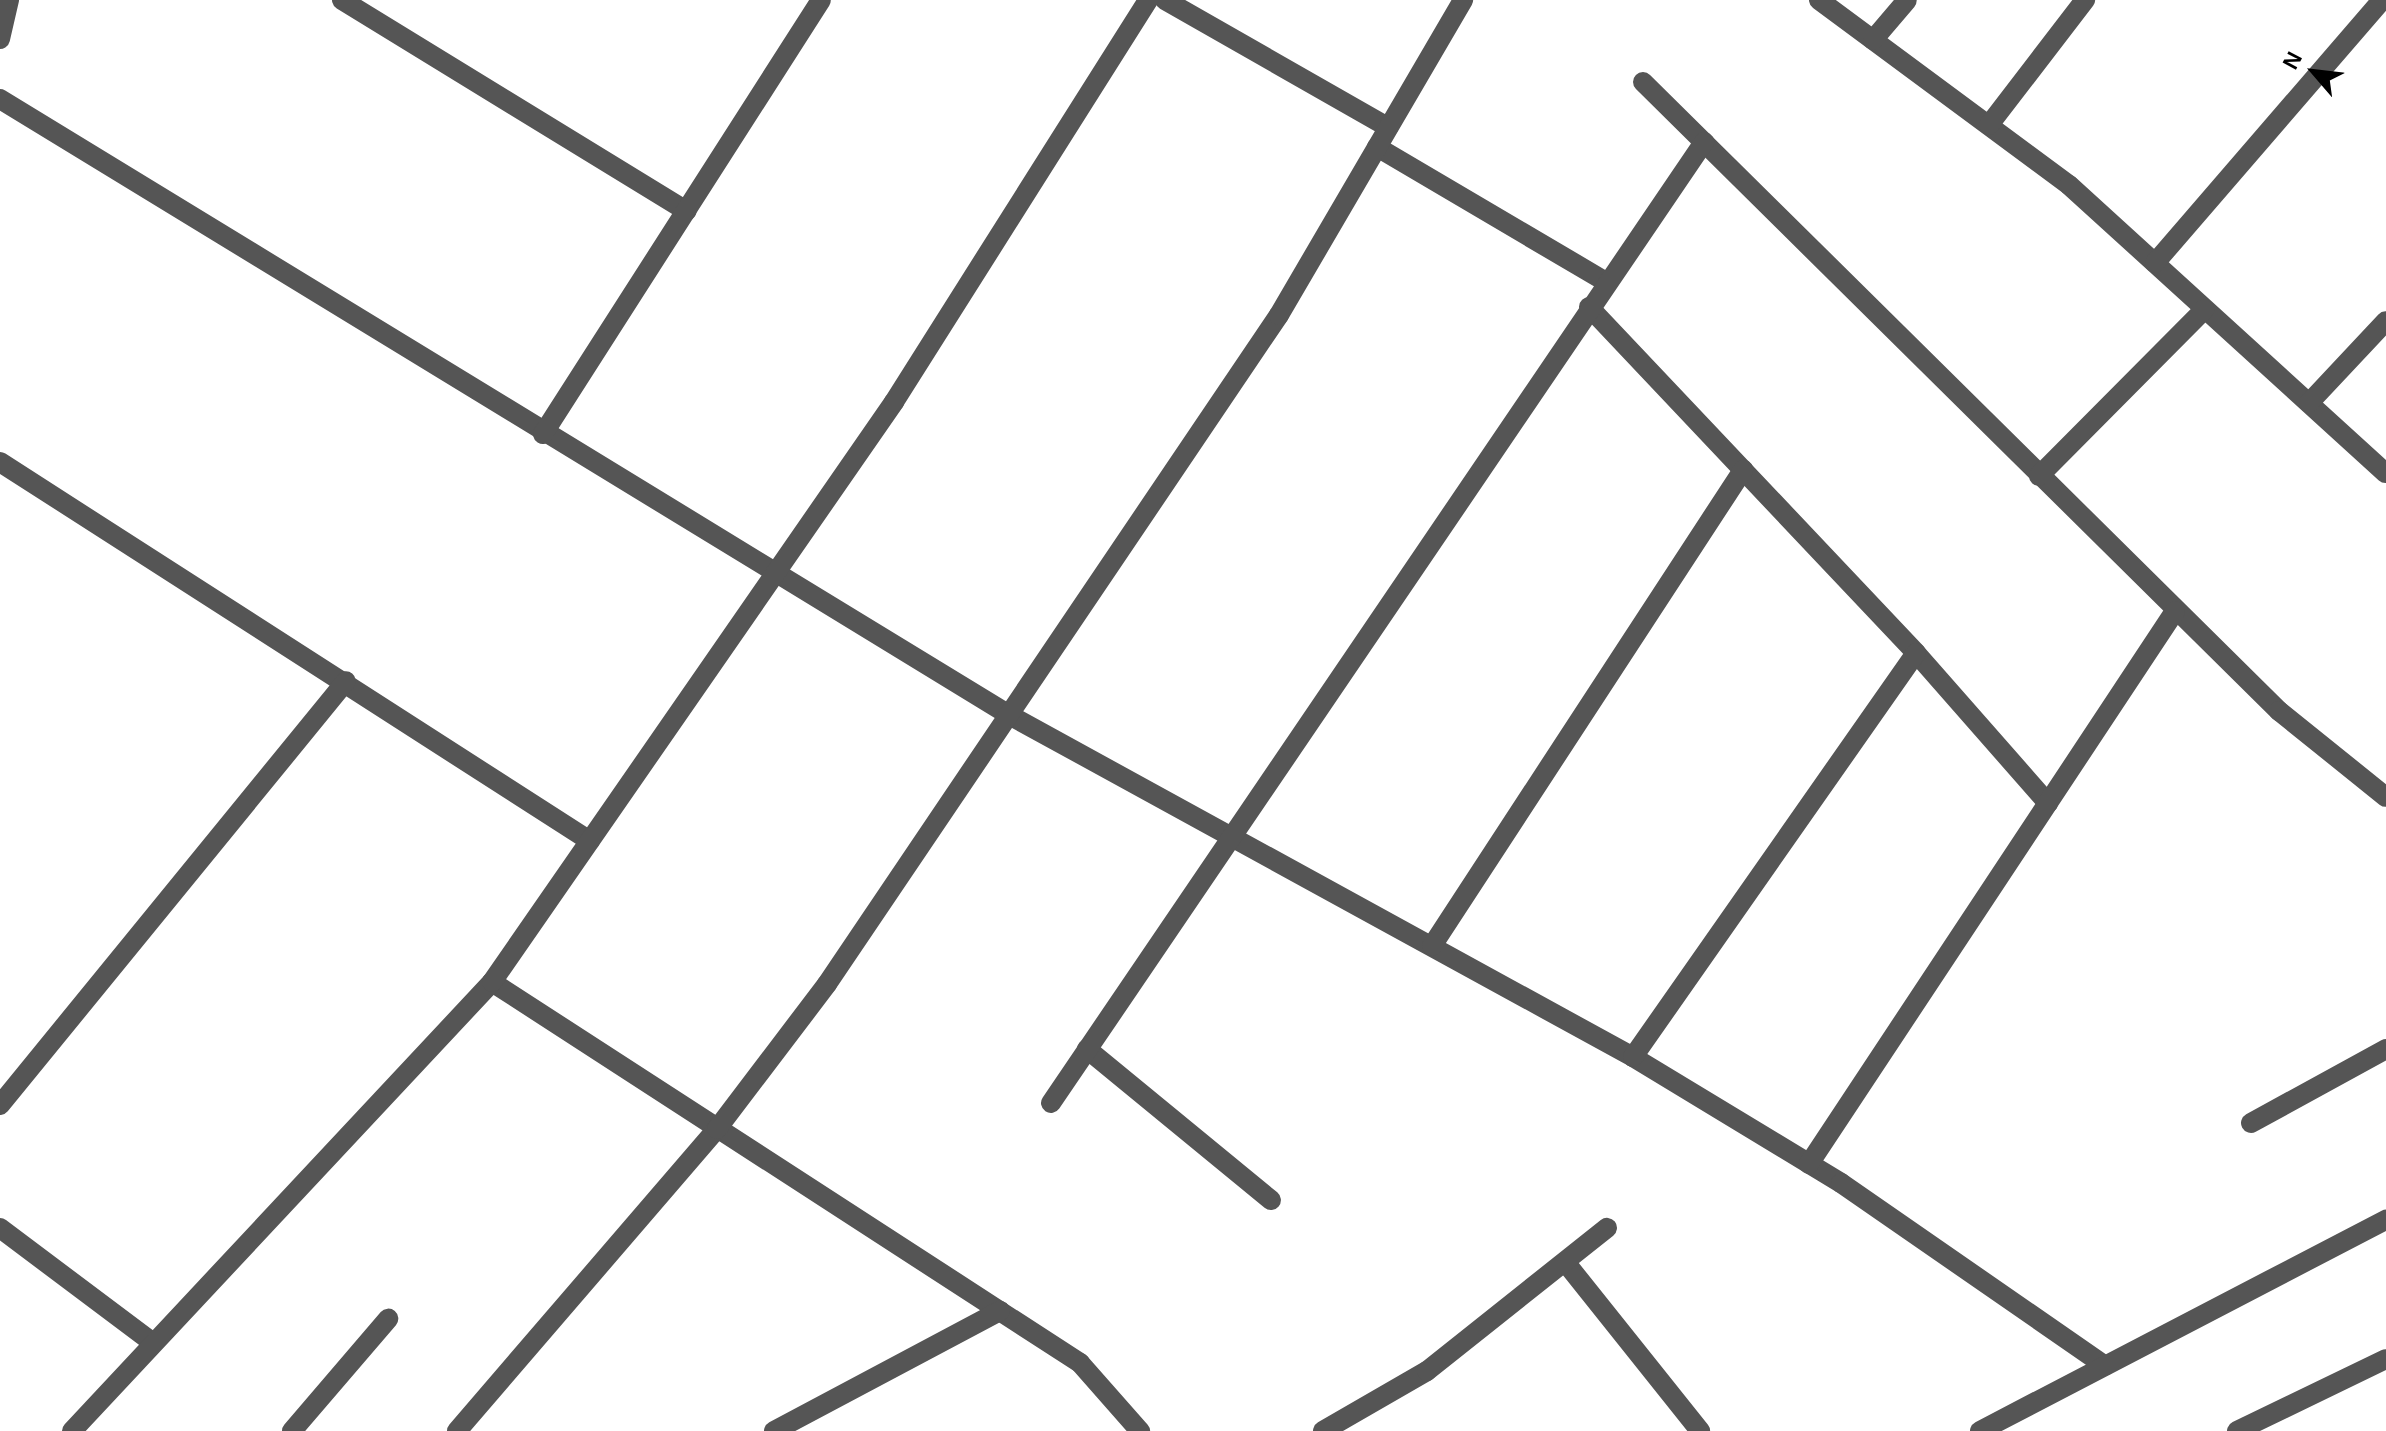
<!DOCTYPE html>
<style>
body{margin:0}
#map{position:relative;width:2386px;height:1431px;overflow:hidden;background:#fff;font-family:Helvetica,sans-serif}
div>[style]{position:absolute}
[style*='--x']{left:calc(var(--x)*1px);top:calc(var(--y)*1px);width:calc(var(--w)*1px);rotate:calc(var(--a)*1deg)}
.minor>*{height:20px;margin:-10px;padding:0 10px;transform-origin:10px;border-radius:10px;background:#555}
span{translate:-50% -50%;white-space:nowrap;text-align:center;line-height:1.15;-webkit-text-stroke:6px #fff;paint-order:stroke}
.north{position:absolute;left:2274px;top:32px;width:80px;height:80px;-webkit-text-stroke:6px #fff;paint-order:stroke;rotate:298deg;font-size:22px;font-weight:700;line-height:32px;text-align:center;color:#000}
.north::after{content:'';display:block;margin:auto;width:28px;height:36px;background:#000;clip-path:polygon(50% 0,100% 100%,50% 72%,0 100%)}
</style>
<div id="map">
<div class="minor">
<div style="--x:342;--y:0;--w:404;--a:31.5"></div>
<div style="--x:1165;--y:0;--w:257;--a:29.7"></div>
<div style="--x:1819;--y:0;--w:311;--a:36.5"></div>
<div style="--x:2069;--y:185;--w:428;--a:42.3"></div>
<div style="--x:0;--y:39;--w:40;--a:-77"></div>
<div style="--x:1873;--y:40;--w:52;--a:-49.6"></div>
<div style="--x:1643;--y:82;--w:895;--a:44.68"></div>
<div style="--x:2279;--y:711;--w:137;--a:38.8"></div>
<div style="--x:0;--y:99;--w:1184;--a:31.4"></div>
<div style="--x:1011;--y:716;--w:709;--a:28.73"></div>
<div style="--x:1633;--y:1057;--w:243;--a:31.2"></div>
<div style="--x:1841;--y:1183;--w:321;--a:34.7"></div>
<div style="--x:1989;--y:125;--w:158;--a:-52.5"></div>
<div style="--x:1377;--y:147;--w:266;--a:30.5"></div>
<div style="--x:2155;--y:263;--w:347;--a:-49.2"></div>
<div style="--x:1589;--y:307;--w:476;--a:46.6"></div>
<div style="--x:1916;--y:653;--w:200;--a:48.7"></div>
<div style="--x:2309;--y:403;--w:112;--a:-46.8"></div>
<div style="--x:543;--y:434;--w:515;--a:-57.36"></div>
<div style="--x:0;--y:462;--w:701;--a:32.72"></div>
<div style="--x:2039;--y:476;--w:235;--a:-45.2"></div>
<div style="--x:1432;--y:946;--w:569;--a:-56.84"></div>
<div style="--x:492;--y:982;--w:701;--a:32.94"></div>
<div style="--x:1080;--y:1363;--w:91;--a:48.6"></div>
<div style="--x:1087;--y:1049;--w:238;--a:39.4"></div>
<div style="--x:1633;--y:1057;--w:493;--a:-55"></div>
<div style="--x:1051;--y:1103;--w:1162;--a:-55.8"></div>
<div style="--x:0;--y:1105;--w:547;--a:-50.78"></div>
<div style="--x:2251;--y:1123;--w:154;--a:-28.7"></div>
<div style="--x:1809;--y:1164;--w:663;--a:-56.5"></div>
<div style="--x:0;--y:1228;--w:190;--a:36.9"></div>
<div style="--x:1566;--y:1263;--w:215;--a:51.4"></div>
<div style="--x:72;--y:1431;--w:615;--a:-46.91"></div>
<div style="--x:492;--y:982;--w:706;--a:-55.27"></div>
<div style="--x:894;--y:402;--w:476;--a:-57.7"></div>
<div style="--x:292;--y:1431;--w:148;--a:-49.4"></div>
<div style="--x:457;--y:1431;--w:399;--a:-49.3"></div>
<div style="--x:717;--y:1129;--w:182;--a:-52.8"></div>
<div style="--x:827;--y:984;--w:807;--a:-55.96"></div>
<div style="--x:1279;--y:315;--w:365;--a:-59.7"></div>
<div style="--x:774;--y:1431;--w:256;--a:-28"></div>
<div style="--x:1323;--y:1431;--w:120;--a:-30"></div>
<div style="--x:1427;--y:1371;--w:230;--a:-38.5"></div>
<div style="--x:1980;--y:1431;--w:458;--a:-27.5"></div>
<div style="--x:2237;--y:1431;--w:165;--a:-25.8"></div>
</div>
<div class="north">N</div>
</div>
